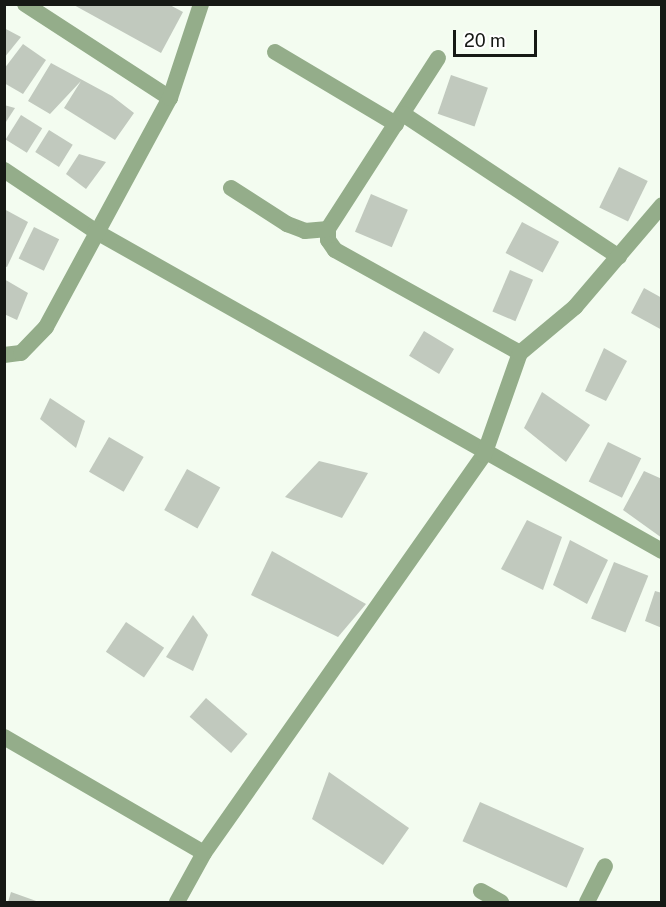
<!DOCTYPE html>
<style>
body{margin:0}
#map{position:relative;width:666px;height:907px;overflow:hidden;background:#f3fcf0;font-family:"Public Sans",sans-serif}
div>[style]{position:absolute}
[style*='--x']{left:calc(var(--x)*1px);top:calc(var(--y)*1px);width:calc(var(--w)*1px);rotate:calc(var(--a)*1deg)}
.building>*{inset:0;background:#c1c9be;transform-origin:0 0}
.minor>*{height:16px;margin:-8px;padding:0 8px;transform-origin:8px;border-radius:8px;background:#94ad8a}
span{translate:-50% -50%;white-space:nowrap;text-align:center;line-height:1.15;-webkit-text-stroke:4.5px #fff;paint-order:stroke}
.frame{position:absolute;inset:0;border:6px solid #161915;pointer-events:none}
.scale{position:absolute;left:453px;top:30px;width:84px;height:27px;box-sizing:border-box;border:3px solid #161915;border-top:0;padding-left:8px;font-size:18px;line-height:21px;white-space:nowrap;color:#161915;-webkit-text-stroke:4px #fff;paint-order:stroke}
</style>
<div id="map">
<div class="building">
<div style="clip-path:polygon(72px 4px,168px 4px,183px 12px,161px 53px)"></div>
<div style="clip-path:polygon(4px 28px,21px 37px,4px 58px)"></div>
<div style="clip-path:polygon(23px 44px,46px 60px,23px 94px,4px 83px,4px 69px)"></div>
<div style="clip-path:polygon(51px 63px,112px 96px,134px 113px,115px 140px,64px 108px,81px 81px,50px 114px,28px 101px)"></div>
<div style="left:451px;top:75px;width:39px;height:41px;rotate:19deg"></div>
<div style="clip-path:polygon(4px 105px,15px 108px,4px 125px)"></div>
<div style="left:21px;top:115px;width:25px;height:29px;rotate:32deg"></div>
<div style="left:49px;top:130px;width:28px;height:26px;rotate:32deg"></div>
<div style="clip-path:polygon(79px 154px,106px 162px,86px 189px,66px 174px)"></div>
<div style="left:619px;top:167px;width:32px;height:45px;rotate:26deg"></div>
<div style="left:371px;top:194px;width:40px;height:41px;rotate:23deg"></div>
<div style="clip-path:polygon(4px 209px,28px 222px,7px 267px,4px 266px)"></div>
<div style="left:522px;top:222px;width:42px;height:35px;rotate:28deg"></div>
<div style="left:34px;top:227px;width:28px;height:35px;rotate:26deg"></div>
<div style="left:510px;top:270px;width:25px;height:45px;rotate:23deg"></div>
<div style="clip-path:polygon(4px 279px,28px 293px,17px 320px,4px 314px)"></div>
<div style="clip-path:polygon(644px 288px,662px 298px,662px 330px,631px 313px)"></div>
<div style="left:424px;top:331px;width:35px;height:29px;rotate:31deg"></div>
<div style="clip-path:polygon(604px 348px,627px 361px,606px 401px,585px 391px)"></div>
<div style="clip-path:polygon(542px 392px,590px 425px,566px 462px,524px 428px)"></div>
<div style="clip-path:polygon(50px 398px,85px 421px,76px 448px,40px 419px)"></div>
<div style="left:109px;top:437px;width:40px;height:40px;rotate:30deg"></div>
<div style="left:608px;top:442px;width:37px;height:44px;rotate:26deg"></div>
<div style="clip-path:polygon(319px 461px,368px 473px,342px 518px,285px 497px)"></div>
<div style="left:187px;top:469px;width:38px;height:47px;rotate:29deg"></div>
<div style="clip-path:polygon(644px 471px,662px 479px,662px 538px,623px 510px)"></div>
<div style="clip-path:polygon(527px 520px,562px 537px,543px 590px,501px 569px)"></div>
<div style="clip-path:polygon(570px 540px,608px 560px,587px 604px,553px 585px)"></div>
<div style="clip-path:polygon(272px 551px,366px 604px,338px 637px,251px 595px)"></div>
<div style="left:614px;top:562px;width:37px;height:61px;rotate:22deg"></div>
<div style="clip-path:polygon(655px 591px,662px 593px,662px 628px,645px 621px)"></div>
<div style="clip-path:polygon(193px 615px,208px 635px,193px 671px,166px 657px)"></div>
<div style="left:126px;top:622px;width:46px;height:36px;rotate:34deg"></div>
<div style="left:206px;top:698px;width:55px;height:25px;rotate:41deg"></div>
<div style="clip-path:polygon(329px 772px,409px 828px,383px 865px,312px 819px)"></div>
<div style="left:480px;top:802px;width:114px;height:43px;rotate:24deg"></div>
<div style="clip-path:polygon(11px 892px,39px 902px,8px 902px)"></div>
</div>
<div class="minor">
<div style="--x:25;--y:4;--w:173;--a:33"></div>
<div style="--x:275;--y:52;--w:141;--a:30.8"></div>
<div style="--x:438;--y:58;--w:203;--a:122.8"></div>
<div style="--x:328;--y:229;--w:11;--a:90"></div>
<div style="--x:328;--y:240;--w:12;--a:55"></div>
<div style="--x:335;--y:250;--w:212;--a:29.1"></div>
<div style="--x:403;--y:114;--w:259;--a:33.5"></div>
<div style="--x:4;--y:170;--w:110;--a:33.8"></div>
<div style="--x:95;--y:231;--w:651;--a:29.44"></div>
<div style="--x:231;--y:188;--w:67;--a:32.7"></div>
<div style="--x:287;--y:224;--w:19;--a:21"></div>
<div style="--x:305;--y:231;--w:23;--a:-5"></div>
<div style="--x:4;--y:355;--w:17;--a:-7"></div>
<div style="--x:21;--y:353;--w:36;--a:-46"></div>
<div style="--x:46;--y:327;--w:260;--a:-61.6"></div>
<div style="--x:170;--y:98;--w:99;--a:-71.7"></div>
<div style="--x:4;--y:737;--w:231;--a:30.1"></div>
<div style="--x:481;--y:891;--w:23;--a:29"></div>
<div style="--x:177;--y:902;--w:56;--a:-61.1"></div>
<div style="--x:204;--y:853;--w:487;--a:-54.9"></div>
<div style="--x:484;--y:455;--w:108;--a:-70.6"></div>
<div style="--x:520;--y:353;--w:72;--a:-39.9"></div>
<div style="--x:575;--y:307;--w:134;--a:-49.5"></div>
<div style="--x:587;--y:902;--w:40;--a:-63.4"></div>
</div>
<div class="frame"></div>
<div class="scale">20 m</div>
</div>
